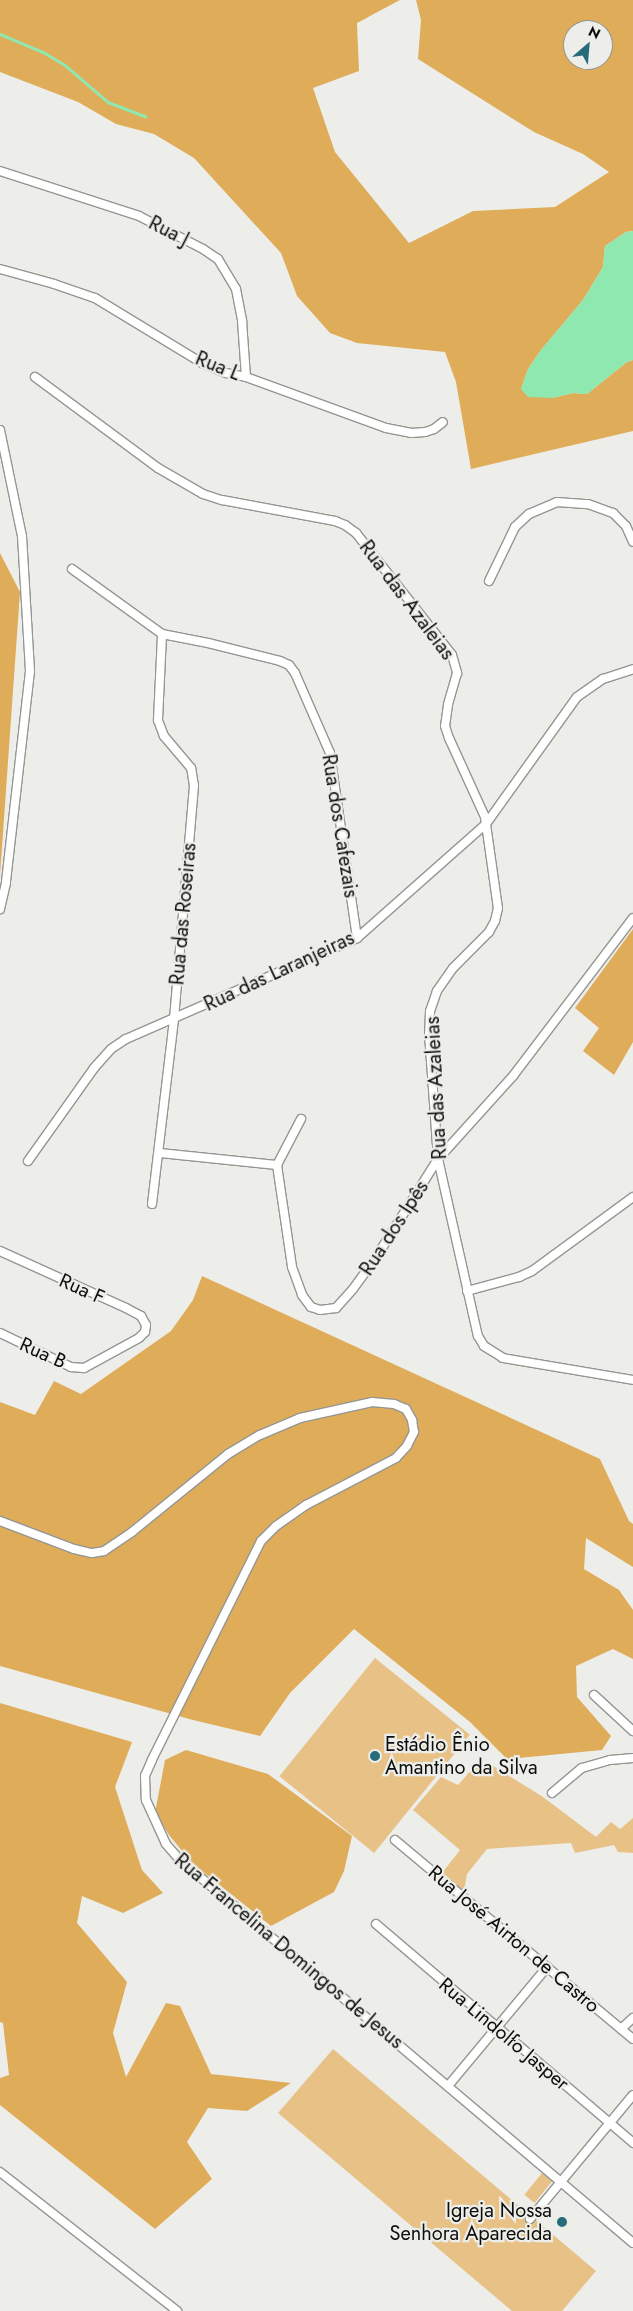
<!DOCTYPE html>
<meta charset="utf-8">
<style>
body{margin:0}
#map{position:relative;width:633px;height:2311px;overflow:hidden;background:#edeeea;font-family:Jost,sans-serif}
div>[style]{position:absolute}
[style*='--x']{left:calc(var(--x)*1px);top:calc(var(--y)*1px);width:calc(var(--w)*1px);rotate:calc(var(--a)*1deg)}
.green>*{inset:0;background:#e7c186;transform-origin:0 0}
.forest>*{inset:0;background:#dfac5a}
.water>*{inset:0;background:#8fe8af}
.stream>*{height:2.5px;margin:-1.25px;padding:0 1.25px;transform-origin:1.25px;border-radius:1.25px;background:#8fe8af}
.roads{filter:drop-shadow(1px 0 #959692) drop-shadow(-1px 0 #959692) drop-shadow(0 1px #959692) drop-shadow(0 -1px #959692)}
.minor>*{height:8px;margin:-4px;padding:0 4px;transform-origin:4px;border-radius:4px;background:#fff}
.dots>*{width:14px;height:14px;translate:-50% -50%;box-sizing:border-box;border:2px solid #edeeea;border-radius:50%}
span{translate:-50% -50%;white-space:nowrap;text-align:center;line-height:1.15;-webkit-text-stroke:4.5px #edeeea;paint-order:stroke}
.street-label{font-size:20px;color:#0d0e0c}
.poi-label{font-size:20px;color:#0d0e0c}
.left{translate:0 -50%;text-align:left}
.right{translate:-100% -50%;text-align:right}
.north{position:absolute;left:563px;top:20px;width:50px;height:50px;box-sizing:border-box;background:#edeeea;border:1px solid #939491;border-radius:50%;rotate:27deg;font-size:14px;font-weight:700;line-height:20px;text-align:center;color:#0d0e0c}
.north::after{content:'';display:block;margin:auto;width:18px;height:22px;background:#266c7a;clip-path:polygon(50% 0,100% 100%,50% 72%,0 100%)}
</style>
<div id="map">
<div class="green">
<div style="left:375px;top:1658px;width:122px;height:152px;rotate:39deg"></div>
<div style="clip-path:polygon(490px 1764px,543px 1797px,596px 1837px,611px 1822px,620px 1829px,633px 1818px,633px 1853px,618px 1852px,614px 1845px,575px 1853px,571px 1843px,487px 1849px,467px 1874px,464px 1891px,442px 1873px,460px 1850px,413px 1810px,441px 1777px,458px 1785px,473px 1768px)"></div>
<div style="clip-path:polygon(333px 2049px,596px 2271px,562px 2311px,512px 2311px,278px 2113px)"></div>
<div style="left:542px;top:2173px;width:13px;height:28px;rotate:39deg"></div>
</div>
<div class="forest">
<div style="clip-path:polygon(evenodd,0 0,400px 0,357px 23px,359px 71px,313px 88px,335px 152px,409px 243px,473px 211px,555px 207px,609px 172px,583px 154px,534px 132px,418px 59px,421px 20px,416px 0,633px 0,633px 231px,626px 232px,605px 246px,603px 267px,583px 300px,541px 350px,528px 369px,521px 389px,552px 398px,573px 393px,587px 394px,627px 362px,633px 360px,633px 431px,471px 469px,456px 382px,445px 352px,357px 343px,330px 333px,297px 296px,281px 253px,194px 158px,154px 134px,116px 124px,78px 102px,0 72px,0 0,573px 30px,603px 30px,603px 60px,573px 60px,573px 30px)"></div>
<div style="clip-path:polygon(0 553px,20px 592px,0 875px)"></div>
<div style="clip-path:polygon(633px 929px,633px 1042px,614px 1075px,583px 1051px,599px 1028px,575px 1008px)"></div>
<div style="clip-path:polygon(202px 1276px,600px 1459px,629px 1521px,633px 1524px,633px 1567px,586px 1538px,584px 1569px,619px 1590px,633px 1610px,633px 1659px,613px 1649px,576px 1666px,577px 1697px,611px 1736px,602px 1750px,507px 1759px,470px 1722px,354px 1629px,290px 1693px,260px 1736px,193px 1720px,0 1666px,0 1402px,35px 1415px,54px 1381px,81px 1394px,171px 1331px,193px 1300px)"></div>
<div style="clip-path:polygon(0 1703px,132px 1742px,115px 1787px,142px 1870px,163px 1893px,123px 1913px,82px 1896px,77px 1923px,127px 1982px,113px 2033px,126px 2077px,166px 2003px,180px 2006px,211px 2074px,291px 2083px,247px 2111px,208px 2108px,187px 2142px,212px 2179px,155px 2229px,0 2105px,0 2078px,9px 2075px,3px 2023px,0 2022px)"></div>
<div style="clip-path:polygon(186px 1750px,268px 1774px,352px 1836px,344px 1871px,334px 1892px,271px 1926px,192px 1863px,169px 1835px,155px 1813px,165px 1760px)"></div>
</div>
<div class="water">
<div style="clip-path:polygon(633px 231px,633px 360px,627px 362px,587px 394px,573px 393px,552px 398px,528px 397px,521px 389px,528px 369px,541px 350px,583px 300px,603px 267px,605px 246px,626px 232px)"></div>
</div>
<div class="stream">
<div style="--x:0;--y:34;--w:49;--a:22.9"></div>
<div style="--x:45;--y:53;--w:23;--a:31"></div>
<div style="--x:65;--y:65;--w:57;--a:40.7"></div>
<div style="--x:108;--y:102;--w:40;--a:21"></div>
</div>
<div class="roads">
<div class="minor">
<div style="--x:0;--y:171;--w:146;--a:17.9"></div>
<div style="--x:139;--y:216;--w:72;--a:27.3"></div>
<div style="--x:203;--y:249;--w:18;--a:34"></div>
<div style="--x:218;--y:259;--w:35;--a:59"></div>
<div style="--x:236;--y:289;--w:33;--a:79"></div>
<div style="--x:242;--y:321;--w:56;--a:85.9"></div>
<div style="--x:0;--y:269;--w:56;--a:15.5"></div>
<div style="--x:54;--y:284;--w:43;--a:18.9"></div>
<div style="--x:95;--y:298;--w:125;--a:31.3"></div>
<div style="--x:202;--y:363;--w:26;--a:23"></div>
<div style="--x:226;--y:373;--w:20;--a:11"></div>
<div style="--x:246;--y:377;--w:149;--a:20"></div>
<div style="--x:386;--y:428;--w:25;--a:11"></div>
<div style="--x:411;--y:433;--w:14;--a:-4"></div>
<div style="--x:425;--y:432;--w:9;--a:-18"></div>
<div style="--x:434;--y:429;--w:11;--a:-38"></div>
<div style="--x:35;--y:377;--w:153;--a:36.5"></div>
<div style="--x:158;--y:468;--w:52;--a:30"></div>
<div style="--x:203;--y:494;--w:20;--a:18"></div>
<div style="--x:222;--y:500;--w:115;--a:10.5"></div>
<div style="--x:335;--y:521;--w:11;--a:22"></div>
<div style="--x:345;--y:525;--w:14;--a:36"></div>
<div style="--x:356;--y:533;--w:155;--a:51.8"></div>
<div style="--x:452;--y:655;--w:19;--a:74"></div>
<div style="--x:457;--y:673;--w:33;--a:106"></div>
<div style="--x:448;--y:705;--w:21;--a:98"></div>
<div style="--x:445;--y:726;--w:13;--a:72"></div>
<div style="--x:449;--y:738;--w:87;--a:65.5"></div>
<div style="--x:485;--y:817;--w:92;--a:81.9"></div>
<div style="--x:498;--y:908;--w:13;--a:103"></div>
<div style="--x:495;--y:921;--w:13;--a:119"></div>
<div style="--x:489;--y:932;--w:51;--a:135"></div>
<div style="--x:453;--y:968;--w:28;--a:125"></div>
<div style="--x:437;--y:991;--w:21;--a:109"></div>
<div style="--x:430;--y:1011;--w:23;--a:92"></div>
<div style="--x:429;--y:1034;--w:125;--a:85.9"></div>
<div style="--x:438;--y:1159;--w:181;--a:77.3"></div>
<div style="--x:478;--y:1336;--w:12;--a:59"></div>
<div style="--x:484;--y:1346;--w:22;--a:32"></div>
<div style="--x:503;--y:1358;--w:132;--a:9.6"></div>
<div style="--x:0;--y:430;--w:108;--a:78.3"></div>
<div style="--x:22;--y:536;--w:135;--a:86.6"></div>
<div style="--x:30;--y:671;--w:213;--a:96.5"></div>
<div style="--x:6;--y:883;--w:27;--a:103"></div>
<div style="--x:72;--y:569;--w:111;--a:35.8"></div>
<div style="--x:162;--y:634;--w:47;--a:11.1"></div>
<div style="--x:208;--y:643;--w:74;--a:14"></div>
<div style="--x:280;--y:661;--w:10;--a:24"></div>
<div style="--x:289;--y:665;--w:10;--a:53"></div>
<div style="--x:295;--y:673;--w:87;--a:66.4"></div>
<div style="--x:330;--y:753;--w:187;--a:81.7"></div>
<div style="--x:489;--y:581;--w:60;--a:-64.3"></div>
<div style="--x:515;--y:527;--w:19;--a:-43"></div>
<div style="--x:529;--y:514;--w:30;--a:-23"></div>
<div style="--x:557;--y:502;--w:31;--a:4"></div>
<div style="--x:588;--y:504;--w:27;--a:20"></div>
<div style="--x:613;--y:513;--w:18;--a:45"></div>
<div style="--x:626;--y:526;--w:17;--a:66"></div>
<div style="--x:159;--y:1153;--w:119;--a:5.8"></div>
<div style="--x:277;--y:1165;--w:103;--a:81.6"></div>
<div style="--x:292;--y:1267;--w:30;--a:70"></div>
<div style="--x:302;--y:1295;--w:15;--a:53"></div>
<div style="--x:311;--y:1307;--w:9;--a:18"></div>
<div style="--x:320;--y:1310;--w:16;--a:-7"></div>
<div style="--x:336;--y:1308;--w:25;--a:-48"></div>
<div style="--x:353;--y:1289;--w:37;--a:-54"></div>
<div style="--x:375;--y:1259;--w:118;--a:-57.8"></div>
<div style="--x:438;--y:1159;--w:112;--a:-47.9"></div>
<div style="--x:513;--y:1076;--w:198;--a:-52.8"></div>
<div style="--x:28;--y:1161;--w:114;--a:-54.6"></div>
<div style="--x:94;--y:1068;--w:25;--a:-48"></div>
<div style="--x:111;--y:1049;--w:18;--a:-34"></div>
<div style="--x:126;--y:1039;--w:252;--a:-23.6"></div>
<div style="--x:357;--y:938;--w:172;--a:-41.5"></div>
<div style="--x:486;--y:824;--w:156;--a:-54.4"></div>
<div style="--x:577;--y:697;--w:32;--a:-35"></div>
<div style="--x:603;--y:679;--w:32;--a:-18"></div>
<div style="--x:277;--y:1165;--w:52;--a:-62.4"></div>
<div style="--x:152;--y:1204;--w:186;--a:-83.2"></div>
<div style="--x:174;--y:1019;--w:234;--a:-85.1"></div>
<div style="--x:194;--y:786;--w:18;--a:-99"></div>
<div style="--x:191;--y:768;--w:42;--a:-130.2"></div>
<div style="--x:164;--y:736;--w:17;--a:-111"></div>
<div style="--x:158;--y:720;--w:86;--a:-87.3"></div>
<div style="--x:0;--y:1251;--w:138;--a:24.3"></div>
<div style="--x:126;--y:1308;--w:17;--a:28"></div>
<div style="--x:141;--y:1316;--w:10;--a:61"></div>
<div style="--x:146;--y:1325;--w:7;--a:98"></div>
<div style="--x:145;--y:1332;--w:8;--a:135"></div>
<div style="--x:139;--y:1338;--w:63;--a:151.4"></div>
<div style="--x:84;--y:1368;--w:13;--a:-176"></div>
<div style="--x:71;--y:1367;--w:79;--a:-154.4"></div>
<div style="--x:467;--y:1291;--w:54;--a:-15.1"></div>
<div style="--x:519;--y:1277;--w:14;--a:-25"></div>
<div style="--x:532;--y:1271;--w:125;--a:-36.2"></div>
<div style="--x:0;--y:1521;--w:79;--a:20.7"></div>
<div style="--x:74;--y:1549;--w:18;--a:13"></div>
<div style="--x:92;--y:1553;--w:12;--a:-9"></div>
<div style="--x:104;--y:1551;--w:34;--a:-34"></div>
<div style="--x:132;--y:1532;--w:124;--a:-39.1"></div>
<div style="--x:228;--y:1454;--w:37;--a:-31"></div>
<div style="--x:260;--y:1435;--w:43;--a:-23"></div>
<div style="--x:300;--y:1418;--w:74;--a:-12.5"></div>
<div style="--x:372;--y:1402;--w:22;--a:5"></div>
<div style="--x:394;--y:1404;--w:13;--a:23"></div>
<div style="--x:406;--y:1409;--w:13;--a:61"></div>
<div style="--x:412;--y:1420;--w:12;--a:81"></div>
<div style="--x:414;--y:1432;--w:16;--a:117"></div>
<div style="--x:407;--y:1446;--w:16;--a:133"></div>
<div style="--x:396;--y:1458;--w:102;--a:152.4"></div>
<div style="--x:306;--y:1505;--w:37;--a:145"></div>
<div style="--x:276;--y:1526;--w:21;--a:135"></div>
<div style="--x:261;--y:1541;--w:245;--a:116.5"></div>
<div style="--x:152;--y:1760;--w:17;--a:114"></div>
<div style="--x:145;--y:1776;--w:24;--a:88"></div>
<div style="--x:146;--y:1800;--w:48;--a:65.6"></div>
<div style="--x:166;--y:1844;--w:21;--a:49"></div>
<div style="--x:180;--y:1860;--w:593;--a:40.21"></div>
<div style="--x:594;--y:1695;--w:53;--a:42.7"></div>
<div style="--x:552;--y:1793;--w:39;--a:-40"></div>
<div style="--x:582;--y:1768;--w:29;--a:-16"></div>
<div style="--x:610;--y:1760;--w:23;--a:-5"></div>
<div style="--x:395;--y:1840;--w:310;--a:39.9"></div>
<div style="--x:376;--y:1924;--w:338;--a:40.4"></div>
<div style="--x:621;--y:2029;--w:16;--a:-43"></div>
<div style="--x:448;--y:2086;--w:155;--a:-50.2"></div>
<div style="--x:0;--y:2172;--w:225;--a:38.1"></div>
<div style="--x:530;--y:2219;--w:161;--a:-50.3"></div>
</div>
</div>
<div class="dots">
<div style="left:375px;top:1756px;background:#266c7a"></div>
<div style="left:562px;top:2222px;background:#266c7a"></div>
</div>
<div class="street-label">
<span style="left:169px;top:231px;rotate:27deg">Rua J</span>
<span style="left:218px;top:366px;rotate:22deg">Rua L</span>
<span style="left:407px;top:600px;rotate:53deg">Rua das Azaleias</span>
<span style="left:340px;top:826px;rotate:81deg">Rua dos Cafezais</span>
<span style="left:183px;top:914px;rotate:-85deg">Rua das Roseiras</span>
<span style="left:279px;top:971px;rotate:-25deg">Rua das Laranjeiras</span>
<span style="left:436px;top:1088px;rotate:-93deg">Rua das Azaleias</span>
<span style="left:394px;top:1228px;rotate:-57deg">Rua dos Ipês</span>
<span style="left:82px;top:1289px;rotate:24deg">Rua F</span>
<span style="left:43px;top:1353px;rotate:24deg">Rua B</span>
<span style="left:514px;top:1939px;rotate:40deg">Rua José Airton de Castro</span>
<span style="left:289px;top:1951px;rotate:40deg">Rua Francelina Domingos de Jesus</span>
<span style="left:504px;top:2034px;rotate:40deg">Rua Lindolfo Jasper</span>
</div>
<div class="poi-label">
<span class="left" style="left:385px;top:1756px">Estádio Ênio<br>Amantino da Silva</span>
<span class="right" style="left:552px;top:2222px">Igreja Nossa<br>Senhora Aparecida</span>
</div>
<div class="north">N</div>
</div>
